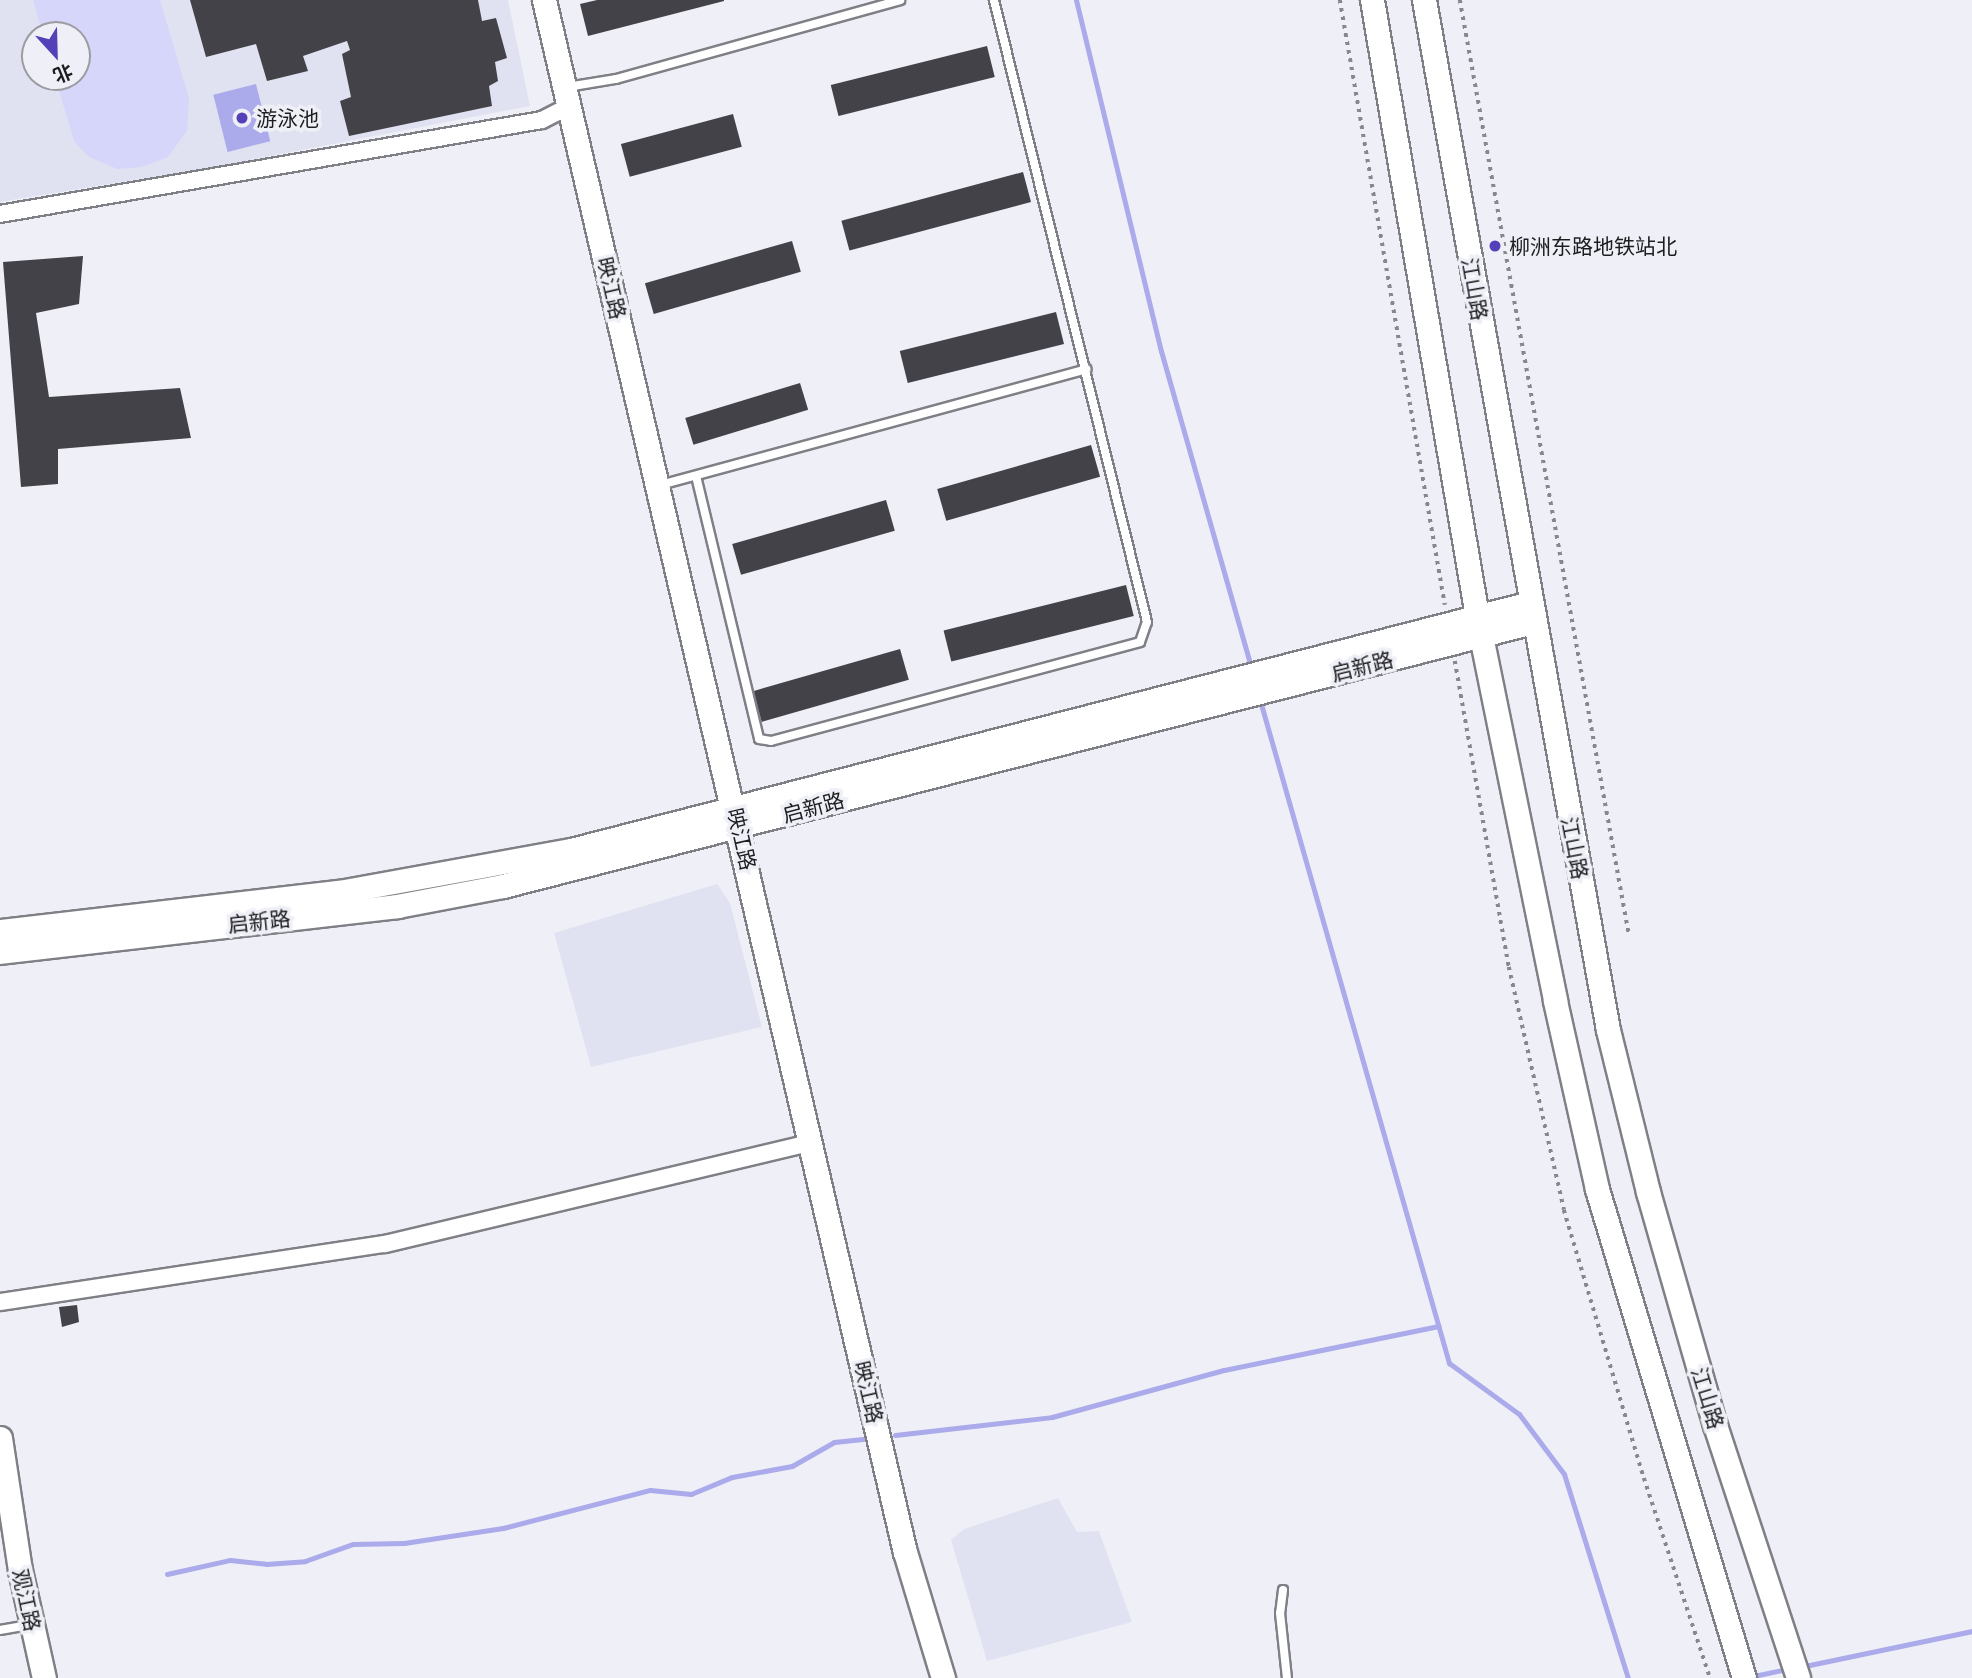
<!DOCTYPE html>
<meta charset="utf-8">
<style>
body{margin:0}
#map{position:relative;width:1972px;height:1678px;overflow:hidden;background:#eff0f7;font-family:"Noto Sans","Noto Sans SC",sans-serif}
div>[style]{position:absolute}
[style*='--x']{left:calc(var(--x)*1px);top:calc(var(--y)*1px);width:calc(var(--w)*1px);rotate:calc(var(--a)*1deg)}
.built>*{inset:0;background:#e1e2f1}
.green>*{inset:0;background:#d5d6fa}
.water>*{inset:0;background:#abaaea;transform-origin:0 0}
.stream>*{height:5px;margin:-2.5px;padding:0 2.5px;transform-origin:2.5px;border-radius:2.5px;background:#abaaea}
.building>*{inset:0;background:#424248;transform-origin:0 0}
.path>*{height:3.5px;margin-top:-1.75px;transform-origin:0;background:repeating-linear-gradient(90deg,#87878d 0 3.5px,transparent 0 8.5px)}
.roads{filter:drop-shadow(2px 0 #7f7f86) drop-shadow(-2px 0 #7f7f86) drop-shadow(0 2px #7f7f86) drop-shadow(0 -2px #7f7f86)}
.lane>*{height:8px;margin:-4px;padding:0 4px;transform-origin:4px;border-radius:4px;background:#fff}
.street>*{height:16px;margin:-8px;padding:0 8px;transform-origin:8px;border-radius:8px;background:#fff}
.secondary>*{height:23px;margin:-11.5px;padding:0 11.5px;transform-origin:11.5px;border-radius:11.5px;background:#fff}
.dots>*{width:19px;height:19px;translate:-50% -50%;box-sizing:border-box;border:4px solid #eff0f7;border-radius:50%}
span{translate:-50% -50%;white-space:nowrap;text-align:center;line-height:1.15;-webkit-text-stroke:7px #eff0f7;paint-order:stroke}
.poi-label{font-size:21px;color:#1d1d20}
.left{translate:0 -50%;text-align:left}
.street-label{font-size:21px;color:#1d1d20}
.north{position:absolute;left:21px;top:21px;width:70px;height:70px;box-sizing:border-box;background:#eff0f7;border:2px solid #9b9ca1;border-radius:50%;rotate:158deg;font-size:19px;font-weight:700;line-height:28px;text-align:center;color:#1d1d20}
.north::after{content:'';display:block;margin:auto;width:24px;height:32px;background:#5440b7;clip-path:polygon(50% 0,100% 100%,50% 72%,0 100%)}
</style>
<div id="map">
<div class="built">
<div style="clip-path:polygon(evenodd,0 0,508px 0,530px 106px,214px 167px,0 202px,0 0,35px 35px,77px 35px,77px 77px,35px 77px,35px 35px)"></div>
<div style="clip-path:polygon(717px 884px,730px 903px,762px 1027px,591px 1067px,554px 933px)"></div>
<div style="clip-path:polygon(1058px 1498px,1077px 1532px,1099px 1531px,1132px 1622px,987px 1661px,951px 1540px,964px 1529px)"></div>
</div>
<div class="green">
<div style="clip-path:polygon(33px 0,160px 0,189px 98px,187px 131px,168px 157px,142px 167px,117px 169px,89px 157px,74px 141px,55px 77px,77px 77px,77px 35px,43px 35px)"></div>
</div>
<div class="water">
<div style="left:256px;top:84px;width:59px;height:44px;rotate:76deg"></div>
</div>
<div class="stream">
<div style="--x:1076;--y:0;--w:361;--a:76.4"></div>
<div style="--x:1161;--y:351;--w:333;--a:74.1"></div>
<div style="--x:1259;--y:697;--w:693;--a:74.08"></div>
<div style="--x:1449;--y:1363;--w:87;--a:36.1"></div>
<div style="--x:1519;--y:1414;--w:75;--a:53.1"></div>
<div style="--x:1564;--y:1474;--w:214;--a:72.6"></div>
<div style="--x:895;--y:1435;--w:158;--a:-6.5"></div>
<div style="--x:1052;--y:1417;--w:178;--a:-15.3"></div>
<div style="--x:1224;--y:1370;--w:219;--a:-11.6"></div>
<div style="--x:167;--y:1574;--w:65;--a:-12.5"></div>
<div style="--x:230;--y:1560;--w:36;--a:6"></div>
<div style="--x:266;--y:1564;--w:39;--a:-4"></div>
<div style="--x:305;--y:1561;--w:51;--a:-19.5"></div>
<div style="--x:353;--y:1544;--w:51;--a:-1.1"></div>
<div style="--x:404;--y:1543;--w:100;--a:-8.6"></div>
<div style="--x:503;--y:1528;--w:152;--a:-14.5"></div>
<div style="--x:650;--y:1490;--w:41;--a:5.6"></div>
<div style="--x:691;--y:1494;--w:44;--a:-22.5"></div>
<div style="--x:732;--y:1477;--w:61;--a:-10.4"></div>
<div style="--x:792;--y:1466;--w:48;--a:-29.7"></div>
<div style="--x:834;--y:1442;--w:29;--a:-6"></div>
<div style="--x:1800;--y:1667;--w:176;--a:-11.8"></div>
<div style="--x:1749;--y:1677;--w:39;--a:-12"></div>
</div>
<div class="building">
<div style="clip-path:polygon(190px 0,478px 0,482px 21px,496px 18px,507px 58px,495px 62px,498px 81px,489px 86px,492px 106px,349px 136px,340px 101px,351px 97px,342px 54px,350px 50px,347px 41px,303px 56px,308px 71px,267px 81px,256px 44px,206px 57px)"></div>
<div style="clip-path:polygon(597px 0,724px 0,724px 1px,588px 36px,580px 4px)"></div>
<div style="left:987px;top:46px;width:32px;height:161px;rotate:76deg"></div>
<div style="left:733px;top:114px;width:34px;height:116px;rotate:75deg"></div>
<div style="left:1023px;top:172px;width:31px;height:188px;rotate:75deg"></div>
<div style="left:792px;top:241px;width:32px;height:153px;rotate:74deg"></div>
<div style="clip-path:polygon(83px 256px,79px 304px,36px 313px,49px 397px,180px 388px,191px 438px,58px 449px,58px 484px,21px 487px,3px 262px)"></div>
<div style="left:1056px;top:312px;width:33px;height:161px;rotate:76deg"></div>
<div style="left:800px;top:383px;width:28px;height:120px;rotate:73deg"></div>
<div style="left:1091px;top:445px;width:33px;height:160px;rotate:74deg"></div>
<div style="left:886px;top:500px;width:32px;height:160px;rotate:74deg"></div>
<div style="left:1126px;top:585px;width:32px;height:188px;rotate:76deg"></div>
<div style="left:900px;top:649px;width:32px;height:153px;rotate:74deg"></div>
<div style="clip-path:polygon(77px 1305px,79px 1322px,62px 1327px,59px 1307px)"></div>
</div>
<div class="path">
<div style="--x:1340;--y:0;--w:614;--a:80.15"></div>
<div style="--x:1460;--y:0;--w:950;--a:79.75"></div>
<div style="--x:1455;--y:661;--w:311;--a:80"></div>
<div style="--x:1509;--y:967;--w:249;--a:77.2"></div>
<div style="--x:1564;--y:1210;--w:280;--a:73.4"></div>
<div style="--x:1644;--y:1478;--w:211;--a:71.7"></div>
</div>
<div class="roads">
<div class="lane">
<div style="--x:567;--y:87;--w:50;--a:-9.3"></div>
<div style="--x:616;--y:79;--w:295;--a:-15.5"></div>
<div style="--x:696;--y:476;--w:270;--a:76.5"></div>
<div style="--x:759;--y:739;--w:12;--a:9"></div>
<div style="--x:771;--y:741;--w:382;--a:-15"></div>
<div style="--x:1140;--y:642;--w:21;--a:-71"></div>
<div style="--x:1147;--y:622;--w:641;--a:-103.82"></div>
<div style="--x:660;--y:485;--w:442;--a:-15.2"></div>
<div style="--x:1283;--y:1590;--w:23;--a:97"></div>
<div style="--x:1280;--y:1613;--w:65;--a:83.9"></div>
<div style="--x:0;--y:1630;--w:29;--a:-10"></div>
</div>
<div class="street">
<div style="--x:0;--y:214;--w:550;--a:-9.84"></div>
<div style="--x:542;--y:120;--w:30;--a:-27"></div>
<div style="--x:0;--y:1302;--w:389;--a:-8.6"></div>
<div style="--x:385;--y:1244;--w:439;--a:-13.4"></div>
</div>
<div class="secondary">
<div style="--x:544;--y:0;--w:1593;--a:76.91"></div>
<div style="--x:905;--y:1552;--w:132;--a:73.2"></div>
<div style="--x:1372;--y:0;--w:625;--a:80.33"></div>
<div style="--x:1477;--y:616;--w:393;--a:78.5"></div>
<div style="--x:1555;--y:1001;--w:193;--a:77.4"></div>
<div style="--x:1597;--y:1189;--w:511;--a:73.27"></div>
<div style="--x:1424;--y:0;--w:1046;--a:79.87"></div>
<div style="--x:1608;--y:1030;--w:167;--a:76.1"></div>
<div style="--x:1648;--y:1192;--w:242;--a:74"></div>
<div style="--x:1715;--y:1425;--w:266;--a:71.8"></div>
<div style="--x:0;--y:931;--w:341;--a:-6.6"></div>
<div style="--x:339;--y:892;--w:236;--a:-10.3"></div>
<div style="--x:571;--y:850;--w:990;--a:-14.44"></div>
<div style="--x:0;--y:952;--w:400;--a:-6.6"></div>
<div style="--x:397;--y:906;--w:108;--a:-10.7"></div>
<div style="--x:503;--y:886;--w:1063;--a:-14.38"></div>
<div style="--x:0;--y:1438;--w:134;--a:81.4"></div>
<div style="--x:20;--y:1570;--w:111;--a:77.5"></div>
</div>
</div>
<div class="dots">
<div style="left:242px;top:118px;background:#5440b7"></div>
<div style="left:1495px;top:246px;background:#5440b7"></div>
</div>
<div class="poi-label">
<span class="left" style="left:256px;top:118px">游泳池</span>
<span class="left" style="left:1509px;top:246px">柳洲东路地铁站北</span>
</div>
<div class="street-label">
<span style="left:612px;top:288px;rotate:77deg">映江路</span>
<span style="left:1475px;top:289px;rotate:80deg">江山路</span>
<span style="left:1362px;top:666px;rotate:-14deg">启新路</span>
<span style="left:813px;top:807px;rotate:-15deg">启新路</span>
<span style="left:742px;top:839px;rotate:77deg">映江路</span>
<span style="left:1575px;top:848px;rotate:79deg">江山路</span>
<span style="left:259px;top:921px;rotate:-6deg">启新路</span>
<span style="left:869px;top:1392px;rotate:77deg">映江路</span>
<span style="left:1708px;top:1398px;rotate:73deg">江山路</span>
<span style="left:27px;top:1600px;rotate:78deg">观江路</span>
</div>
<div class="north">北</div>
</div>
